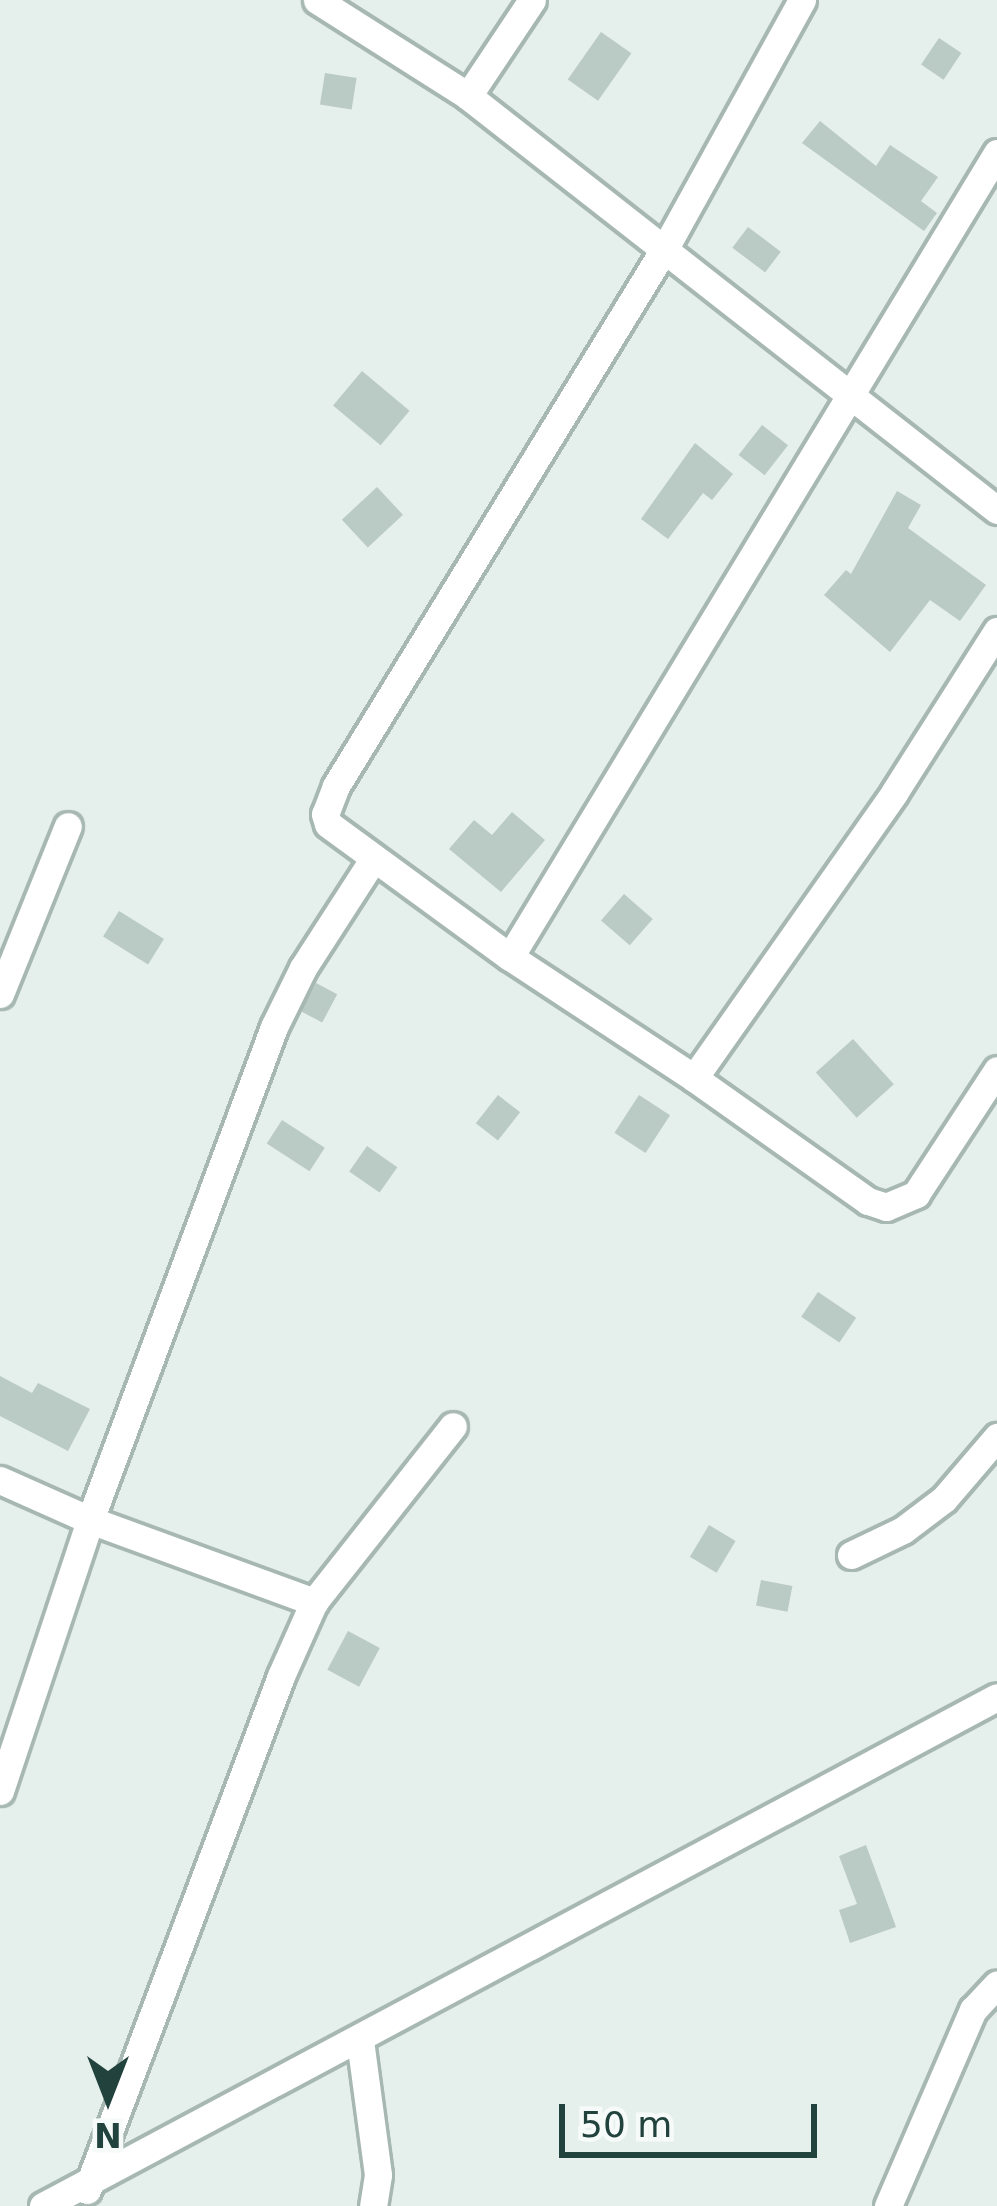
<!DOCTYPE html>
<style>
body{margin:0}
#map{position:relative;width:997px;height:2206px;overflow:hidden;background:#e5efeb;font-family:"DejaVu Sans",sans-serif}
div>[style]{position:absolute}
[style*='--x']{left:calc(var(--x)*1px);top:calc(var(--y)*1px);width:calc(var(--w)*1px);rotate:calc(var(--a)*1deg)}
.building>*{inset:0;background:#bacac5;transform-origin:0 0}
.roads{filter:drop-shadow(3px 0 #a7b8b3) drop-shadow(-3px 0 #a7b8b3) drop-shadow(0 3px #a7b8b3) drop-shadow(0 -3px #a7b8b3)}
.street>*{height:27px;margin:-13.5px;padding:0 13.5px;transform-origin:13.5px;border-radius:13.5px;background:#fff}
span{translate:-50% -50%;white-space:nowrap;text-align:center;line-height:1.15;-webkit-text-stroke:9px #f6fbf9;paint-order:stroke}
.north{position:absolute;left:48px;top:2038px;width:120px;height:120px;-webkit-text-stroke:9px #f6fbf9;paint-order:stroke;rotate:180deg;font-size:33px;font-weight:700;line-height:48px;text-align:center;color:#22433d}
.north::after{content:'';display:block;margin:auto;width:42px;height:54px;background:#22433d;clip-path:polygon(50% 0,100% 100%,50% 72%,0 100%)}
.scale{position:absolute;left:559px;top:2104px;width:258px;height:54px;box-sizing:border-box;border:6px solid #22433d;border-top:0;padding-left:15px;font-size:36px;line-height:42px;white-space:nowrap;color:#22433d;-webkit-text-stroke:9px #f6fbf9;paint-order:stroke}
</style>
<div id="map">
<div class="building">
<div style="left:601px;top:32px;width:37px;height:58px;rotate:35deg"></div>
<div style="left:939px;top:38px;width:27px;height:32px;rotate:34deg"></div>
<div style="left:325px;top:73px;width:32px;height:32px;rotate:9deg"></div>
<div style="clip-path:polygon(820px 121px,876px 166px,890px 145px,938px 177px,921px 201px,937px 213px,924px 231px,802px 143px)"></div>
<div style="left:748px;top:227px;width:41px;height:26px;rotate:37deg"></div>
<div style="left:362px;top:371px;width:62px;height:45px;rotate:40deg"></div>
<div style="left:762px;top:425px;width:33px;height:38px;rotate:38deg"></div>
<div style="clip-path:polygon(695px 443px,733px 474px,712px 500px,703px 493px,668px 539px,641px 519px)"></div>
<div style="left:377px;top:487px;width:38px;height:48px;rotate:47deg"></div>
<div style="clip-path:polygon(897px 491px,921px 505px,908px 528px,986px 585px,960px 621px,930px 600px,890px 652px,824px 595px,846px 570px,851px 574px)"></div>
<div style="clip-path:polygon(512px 812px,545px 840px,501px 892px,449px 849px,474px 820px,492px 835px)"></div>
<div style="left:624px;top:894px;width:38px;height:35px;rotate:41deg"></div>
<div style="left:119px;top:911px;width:53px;height:30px;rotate:32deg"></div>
<div style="left:316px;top:983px;width:24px;height:32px;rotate:28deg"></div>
<div style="left:853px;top:1039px;width:61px;height:50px;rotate:48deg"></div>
<div style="left:498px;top:1095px;width:28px;height:36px;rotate:38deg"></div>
<div style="left:639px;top:1095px;width:37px;height:45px;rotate:33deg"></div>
<div style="left:282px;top:1120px;width:51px;height:28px;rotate:33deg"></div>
<div style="left:367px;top:1146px;width:37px;height:31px;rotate:35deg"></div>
<div style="left:818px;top:1292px;width:46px;height:30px;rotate:34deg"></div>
<div style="clip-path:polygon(0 1376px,32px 1393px,38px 1383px,90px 1409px,68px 1451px,0 1416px)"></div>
<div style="left:709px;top:1525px;width:31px;height:37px;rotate:31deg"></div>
<div style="left:761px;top:1580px;width:32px;height:26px;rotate:11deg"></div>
<div style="left:348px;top:1631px;width:36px;height:44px;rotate:28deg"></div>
<div style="clip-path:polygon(866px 1845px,896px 1927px,850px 1943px,839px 1910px,857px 1904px,839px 1856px)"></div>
</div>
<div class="roads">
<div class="street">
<div style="--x:317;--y:0;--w:179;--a:32.4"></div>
<div style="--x:468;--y:96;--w:672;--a:38.05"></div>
<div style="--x:802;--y:0;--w:281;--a:118.9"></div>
<div style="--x:666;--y:246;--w:633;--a:121.43"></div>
<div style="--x:336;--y:786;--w:30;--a:111"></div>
<div style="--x:325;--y:814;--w:10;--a:73"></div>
<div style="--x:328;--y:824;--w:225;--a:36.2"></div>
<div style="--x:510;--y:957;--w:220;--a:33.3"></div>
<div style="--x:694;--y:1078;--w:348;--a:-54.9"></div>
<div style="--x:894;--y:793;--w:192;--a:-57.6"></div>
<div style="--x:468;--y:96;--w:115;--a:-56.3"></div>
<div style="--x:510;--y:957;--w:940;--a:-58.8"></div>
<div style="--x:0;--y:994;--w:181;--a:-68"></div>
<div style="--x:694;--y:1078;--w:213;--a:35.3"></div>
<div style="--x:868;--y:1201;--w:19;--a:18"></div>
<div style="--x:886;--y:1207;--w:33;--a:-23"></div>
<div style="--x:916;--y:1194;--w:148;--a:-56.8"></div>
<div style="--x:0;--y:1480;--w:98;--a:24"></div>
<div style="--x:90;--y:1520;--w:239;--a:20.1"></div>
<div style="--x:851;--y:1555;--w:58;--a:-25.7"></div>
<div style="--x:903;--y:1530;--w:51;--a:-37.1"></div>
<div style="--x:944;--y:1499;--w:82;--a:-49.5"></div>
<div style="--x:0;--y:1791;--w:286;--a:-71.6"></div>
<div style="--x:90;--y:1520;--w:526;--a:-69.53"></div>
<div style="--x:274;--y:1027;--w:66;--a:-63.8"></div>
<div style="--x:303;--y:968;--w:127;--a:-57.2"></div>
<div style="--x:360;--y:2040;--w:136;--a:82.4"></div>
<div style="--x:378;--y:2175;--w:31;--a:99"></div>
<div style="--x:87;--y:2190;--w:549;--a:-69.32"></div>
<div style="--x:281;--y:1676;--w:81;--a:-66"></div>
<div style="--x:314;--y:1602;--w:224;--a:-51.7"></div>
<div style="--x:43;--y:2206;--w:1081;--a:-28.08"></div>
<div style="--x:888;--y:2206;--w:214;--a:-66.6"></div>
<div style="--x:973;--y:2010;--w:35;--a:-47"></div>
</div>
</div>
<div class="north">N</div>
<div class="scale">50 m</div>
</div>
